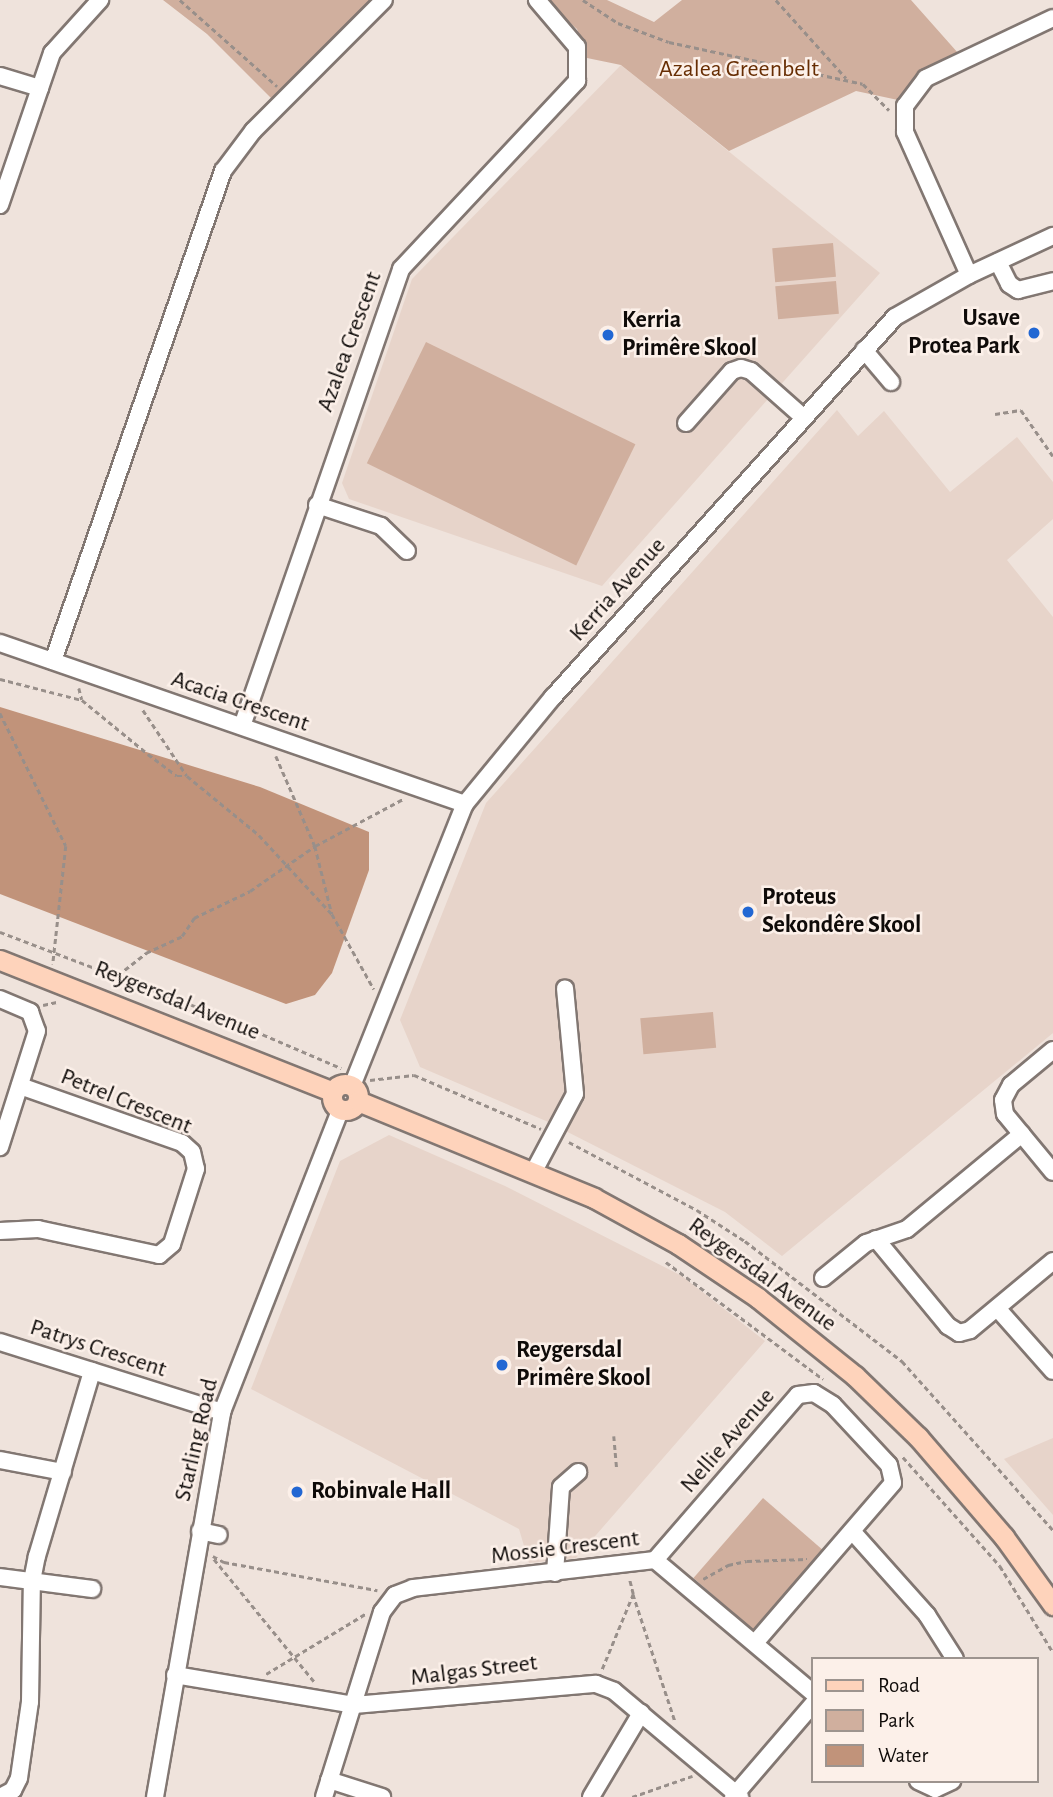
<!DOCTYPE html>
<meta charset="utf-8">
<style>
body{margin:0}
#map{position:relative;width:1053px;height:1797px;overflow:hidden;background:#efe3dc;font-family:"Alegreya Sans",sans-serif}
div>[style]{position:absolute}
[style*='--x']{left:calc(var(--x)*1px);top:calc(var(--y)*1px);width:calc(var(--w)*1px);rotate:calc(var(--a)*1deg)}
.built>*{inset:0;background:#e7d4ca}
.green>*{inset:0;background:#d0af9e;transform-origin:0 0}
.water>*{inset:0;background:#c1937a}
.path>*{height:2.5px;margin-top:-1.25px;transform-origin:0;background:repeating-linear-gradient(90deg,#988f8a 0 5px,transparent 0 8.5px)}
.roads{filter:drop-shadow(2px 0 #827772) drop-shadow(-2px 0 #827772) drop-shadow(0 2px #827772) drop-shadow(0 -2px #827772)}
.minor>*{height:16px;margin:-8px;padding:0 8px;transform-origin:8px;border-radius:8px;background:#fff}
.major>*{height:19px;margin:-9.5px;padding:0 9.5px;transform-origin:9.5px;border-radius:9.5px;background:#fed3bb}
.major>.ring{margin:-9.5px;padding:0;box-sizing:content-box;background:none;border:19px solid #fed3bb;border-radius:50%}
.dots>*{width:19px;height:19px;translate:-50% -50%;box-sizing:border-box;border:4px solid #fcf0e9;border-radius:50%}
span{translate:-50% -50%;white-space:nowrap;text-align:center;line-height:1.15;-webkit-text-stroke:5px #fcf0e9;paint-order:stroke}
.park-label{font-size:24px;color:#672d03}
.poi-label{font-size:24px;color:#0f0b09;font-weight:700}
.right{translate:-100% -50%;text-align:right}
.left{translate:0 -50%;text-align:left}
.street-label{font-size:24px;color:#0f0b09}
.legend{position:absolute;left:811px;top:1657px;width:228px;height:126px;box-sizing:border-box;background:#fcf0e9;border:2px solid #9d948f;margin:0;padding:9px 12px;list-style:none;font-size:21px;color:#0f0b09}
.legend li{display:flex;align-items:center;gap:14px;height:35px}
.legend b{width:35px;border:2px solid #9d948f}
</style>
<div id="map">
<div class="built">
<div style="clip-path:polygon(621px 65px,880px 273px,602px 586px,349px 499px,342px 483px,412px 279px)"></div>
<div style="clip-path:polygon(837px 410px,858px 436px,884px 411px,950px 492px,1017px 437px,1053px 482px,1053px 519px,1007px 560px,1053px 617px,1053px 1033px,782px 1256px,725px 1212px,546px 1121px,420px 1067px,400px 1020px,486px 803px)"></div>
<div style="clip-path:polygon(389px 1135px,505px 1186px,682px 1276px,765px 1341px,576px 1558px,529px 1563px,519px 1529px,251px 1389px,340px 1161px)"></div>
<div style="clip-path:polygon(1053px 1438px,1053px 1515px,1004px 1459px)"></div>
</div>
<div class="green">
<div style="clip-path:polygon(163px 0,376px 0,274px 101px,207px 34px)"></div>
<div style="clip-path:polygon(544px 0,607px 0,654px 22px,682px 0,911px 0,958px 53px,920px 72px,898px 100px,856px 91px,729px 151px,621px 65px,587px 58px,577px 29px)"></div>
<div style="left:833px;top:243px;width:34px;height:61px;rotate:85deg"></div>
<div style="left:836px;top:281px;width:33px;height:61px;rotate:85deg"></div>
<div style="left:426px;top:342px;width:233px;height:135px;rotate:26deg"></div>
<div style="left:713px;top:1012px;width:36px;height:73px;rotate:85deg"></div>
<div style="left:763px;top:1498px;width:80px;height:106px;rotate:41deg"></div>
</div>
<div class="water">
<div style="clip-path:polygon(0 707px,260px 787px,369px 832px,369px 870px,332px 973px,315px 995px,286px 1004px,0 894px)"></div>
</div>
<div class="path">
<div style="--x:180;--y:0;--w:130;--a:41.6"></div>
<div style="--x:583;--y:0;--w:42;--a:33.3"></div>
<div style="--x:618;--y:23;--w:54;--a:20.4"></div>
<div style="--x:669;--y:42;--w:198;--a:12.2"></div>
<div style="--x:863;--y:84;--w:37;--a:45"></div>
<div style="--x:776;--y:0;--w:105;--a:48.1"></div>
<div style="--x:995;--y:414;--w:26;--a:-9"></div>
<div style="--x:1021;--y:410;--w:56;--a:55.2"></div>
<div style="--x:0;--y:679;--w:85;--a:14.4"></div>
<div style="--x:79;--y:688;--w:12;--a:76"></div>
<div style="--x:82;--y:700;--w:85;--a:39.3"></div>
<div style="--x:148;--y:754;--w:36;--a:37"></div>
<div style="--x:177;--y:776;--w:9;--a:0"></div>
<div style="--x:143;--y:710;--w:79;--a:56.3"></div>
<div style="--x:187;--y:776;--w:93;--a:39.3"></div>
<div style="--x:259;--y:835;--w:108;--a:47.3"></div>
<div style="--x:0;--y:713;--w:148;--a:63.6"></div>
<div style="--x:66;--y:846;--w:119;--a:96.3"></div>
<div style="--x:276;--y:756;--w:98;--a:66.6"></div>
<div style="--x:315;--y:846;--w:70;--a:76"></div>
<div style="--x:332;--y:914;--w:86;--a:60.8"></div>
<div style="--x:0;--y:932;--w:222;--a:20.8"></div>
<div style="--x:208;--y:1011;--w:145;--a:23.2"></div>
<div style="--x:118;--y:975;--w:36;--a:-38"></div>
<div style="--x:146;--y:953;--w:40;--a:-25"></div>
<div style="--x:182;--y:936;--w:22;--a:-56"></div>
<div style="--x:194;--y:918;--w:62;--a:-25.7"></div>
<div style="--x:250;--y:891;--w:79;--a:-34.7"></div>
<div style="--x:315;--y:846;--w:100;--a:-28.1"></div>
<div style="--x:43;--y:1005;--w:14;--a:-12"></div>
<div style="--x:370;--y:1080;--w:44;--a:-6.5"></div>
<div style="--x:414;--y:1075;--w:138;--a:23"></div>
<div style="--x:569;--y:1142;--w:145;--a:28"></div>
<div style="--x:697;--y:1210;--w:57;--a:32.9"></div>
<div style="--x:745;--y:1241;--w:198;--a:37.4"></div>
<div style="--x:902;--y:1361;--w:227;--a:48.2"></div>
<div style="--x:666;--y:1262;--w:196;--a:36.7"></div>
<div style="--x:614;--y:1436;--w:32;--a:85"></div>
<div style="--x:903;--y:1457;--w:146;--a:48.3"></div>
<div style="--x:1000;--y:1566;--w:101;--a:58.4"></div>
<div style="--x:213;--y:1556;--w:13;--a:29"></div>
<div style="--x:224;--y:1562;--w:156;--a:10.4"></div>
<div style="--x:214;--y:1559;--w:158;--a:50.7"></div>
<div style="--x:703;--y:1579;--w:29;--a:-29"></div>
<div style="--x:728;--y:1565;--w:19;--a:-12"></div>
<div style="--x:747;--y:1561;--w:60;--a:-1.9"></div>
<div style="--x:633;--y:1594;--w:134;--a:71.7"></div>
<div style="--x:602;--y:1669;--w:81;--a:-67.5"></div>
<div style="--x:633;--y:1594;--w:16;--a:-104"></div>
<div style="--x:266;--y:1674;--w:116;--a:-31.2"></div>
<div style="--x:632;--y:1797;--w:64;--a:-19.3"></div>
</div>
<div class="roads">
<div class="minor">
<div style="--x:0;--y:76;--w:42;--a:16.7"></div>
<div style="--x:0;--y:205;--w:161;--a:-71.1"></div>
<div style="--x:52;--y:53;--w:72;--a:-47.8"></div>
<div style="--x:998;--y:262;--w:25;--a:63"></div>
<div style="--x:1009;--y:284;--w:11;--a:34"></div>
<div style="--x:1018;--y:290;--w:36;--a:-14"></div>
<div style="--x:969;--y:275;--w:157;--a:-114.1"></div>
<div style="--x:905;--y:132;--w:26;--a:-90"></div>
<div style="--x:905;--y:106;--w:35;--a:-53"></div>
<div style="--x:926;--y:78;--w:140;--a:-25.3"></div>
<div style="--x:864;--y:350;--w:42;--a:49.8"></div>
<div style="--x:686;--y:423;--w:69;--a:-48.5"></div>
<div style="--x:732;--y:371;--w:9;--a:-18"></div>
<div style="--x:741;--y:368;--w:10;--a:17"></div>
<div style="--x:751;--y:371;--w:69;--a:41.5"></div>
<div style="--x:317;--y:505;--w:67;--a:18.2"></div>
<div style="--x:381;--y:526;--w:36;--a:44"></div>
<div style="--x:0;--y:643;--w:492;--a:19.1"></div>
<div style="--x:53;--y:661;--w:519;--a:-70.87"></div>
<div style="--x:223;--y:171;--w:50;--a:-53.1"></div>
<div style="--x:253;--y:131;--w:185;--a:-45"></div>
<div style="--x:242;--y:726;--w:484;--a:-70.8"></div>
<div style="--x:401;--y:269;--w:258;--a:-46.9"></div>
<div style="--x:577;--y:81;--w:34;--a:-90"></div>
<div style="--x:577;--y:47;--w:62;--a:-130.4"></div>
<div style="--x:0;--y:999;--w:33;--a:23"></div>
<div style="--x:30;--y:1012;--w:20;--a:70"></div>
<div style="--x:37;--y:1031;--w:122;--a:107.7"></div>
<div style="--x:1053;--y:1050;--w:55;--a:140.2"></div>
<div style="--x:1011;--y:1085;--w:17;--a:118"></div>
<div style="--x:1003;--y:1100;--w:14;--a:82"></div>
<div style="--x:1005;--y:1114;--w:75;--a:50.4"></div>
<div style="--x:352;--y:1086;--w:304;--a:-68.2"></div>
<div style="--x:465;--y:804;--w:139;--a:-50.6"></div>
<div style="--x:553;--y:697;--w:511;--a:-48.01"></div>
<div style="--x:895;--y:317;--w:85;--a:-29.6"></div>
<div style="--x:969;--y:275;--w:93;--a:-24.9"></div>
<div style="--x:534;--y:1171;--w:87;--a:-62"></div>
<div style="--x:575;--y:1094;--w:106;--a:-95.4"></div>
<div style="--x:0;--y:1231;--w:38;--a:-3"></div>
<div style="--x:38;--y:1229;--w:124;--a:12.1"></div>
<div style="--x:159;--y:1255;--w:17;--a:-40"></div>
<div style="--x:172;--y:1244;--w:79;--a:-72.3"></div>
<div style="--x:196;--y:1169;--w:17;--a:-103"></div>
<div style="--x:192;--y:1152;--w:13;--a:-138"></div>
<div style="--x:182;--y:1143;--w:172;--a:-160.6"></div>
<div style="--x:876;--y:1239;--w:113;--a:50.4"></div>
<div style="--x:948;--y:1326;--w:13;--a:32"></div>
<div style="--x:959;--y:1333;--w:11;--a:-15"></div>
<div style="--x:970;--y:1330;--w:108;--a:-39.7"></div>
<div style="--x:823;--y:1278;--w:55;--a:-39.1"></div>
<div style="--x:866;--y:1243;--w:43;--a:-18.9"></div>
<div style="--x:907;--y:1229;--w:149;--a:-39.6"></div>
<div style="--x:997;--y:1308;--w:84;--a:48.4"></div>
<div style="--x:0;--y:1342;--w:233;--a:17.5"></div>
<div style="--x:0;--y:1460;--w:64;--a:10.8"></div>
<div style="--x:200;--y:1531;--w:19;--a:12"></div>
<div style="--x:852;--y:1531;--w:113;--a:48.2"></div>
<div style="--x:927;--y:1615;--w:52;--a:57.5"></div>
<div style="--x:655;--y:1560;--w:218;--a:-49.1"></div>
<div style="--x:798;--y:1395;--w:16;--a:-7"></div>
<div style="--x:814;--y:1393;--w:22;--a:32"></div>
<div style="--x:833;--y:1405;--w:82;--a:47"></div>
<div style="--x:889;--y:1465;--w:18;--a:77"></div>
<div style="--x:893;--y:1483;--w:211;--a:130.8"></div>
<div style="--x:555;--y:1573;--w:86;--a:-86"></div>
<div style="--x:561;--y:1487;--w:23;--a:-41"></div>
<div style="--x:0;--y:1577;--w:93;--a:7.4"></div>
<div style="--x:175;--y:1675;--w:181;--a:9.5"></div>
<div style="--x:354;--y:1705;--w:243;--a:-5"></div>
<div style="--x:596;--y:1684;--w:19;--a:21"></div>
<div style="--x:614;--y:1691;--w:165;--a:40.1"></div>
<div style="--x:329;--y:1780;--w:56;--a:17.8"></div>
<div style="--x:918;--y:1781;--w:19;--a:25"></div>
<div style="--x:935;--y:1789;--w:19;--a:-25"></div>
<div style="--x:0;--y:1797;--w:15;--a:-28"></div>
<div style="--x:13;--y:1790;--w:13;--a:-63"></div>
<div style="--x:19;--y:1778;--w:77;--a:-81.8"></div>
<div style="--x:30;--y:1702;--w:121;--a:-89.1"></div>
<div style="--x:32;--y:1581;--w:25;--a:-79"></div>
<div style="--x:37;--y:1556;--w:193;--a:-73.4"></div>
<div style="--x:155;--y:1797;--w:391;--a:-80.1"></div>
<div style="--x:222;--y:1412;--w:326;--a:-68.6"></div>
<div style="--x:324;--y:1797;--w:194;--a:-72.6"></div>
<div style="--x:382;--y:1612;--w:21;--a:-53"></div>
<div style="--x:395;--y:1595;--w:19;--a:-21"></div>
<div style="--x:413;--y:1588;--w:244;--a:-6.6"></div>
<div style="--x:655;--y:1560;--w:207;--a:40.1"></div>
<div style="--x:591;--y:1797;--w:98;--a:-59.2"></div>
<div style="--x:733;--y:1797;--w:123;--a:-49.3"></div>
</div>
<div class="major">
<div style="--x:0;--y:960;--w:358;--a:21.6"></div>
<div class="ring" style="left:332px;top:1084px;width:7px;height:7px"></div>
<div style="--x:358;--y:1101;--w:255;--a:22.3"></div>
<div style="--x:594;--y:1198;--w:96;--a:28.7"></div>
<div style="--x:678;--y:1244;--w:97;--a:34"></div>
<div style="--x:758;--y:1298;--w:124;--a:38.8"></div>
<div style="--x:855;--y:1376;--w:88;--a:44.1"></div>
<div style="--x:918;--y:1437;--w:132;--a:49.3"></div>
<div style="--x:1004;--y:1537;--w:84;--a:54.2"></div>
</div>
</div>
<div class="dots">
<div style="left:1034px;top:333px;background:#2267d3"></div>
<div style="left:608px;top:335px;background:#2267d3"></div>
<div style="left:748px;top:912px;background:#2267d3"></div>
<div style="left:502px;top:1365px;background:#2267d3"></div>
<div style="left:297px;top:1492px;background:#2267d3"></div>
</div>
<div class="park-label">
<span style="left:739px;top:70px">Azalea Greenbelt</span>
</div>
<div class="poi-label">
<span class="right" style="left:1020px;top:333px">Usave<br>Protea Park</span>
<span class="left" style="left:622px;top:335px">Kerria<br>Primêre Skool</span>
<span class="left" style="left:762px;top:912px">Proteus<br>Sekondêre Skool</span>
<span class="left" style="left:516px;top:1365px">Reygersdal<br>Primêre Skool</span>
<span class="left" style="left:311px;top:1492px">Robinvale Hall</span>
</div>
<div class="street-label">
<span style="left:350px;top:342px;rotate:-70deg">Azalea Crescent</span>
<span style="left:618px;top:590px;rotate:-48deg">Kerria Avenue</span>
<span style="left:240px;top:702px;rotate:19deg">Acacia Crescent</span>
<span style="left:177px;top:1001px;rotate:22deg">Reygersdal Avenue</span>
<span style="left:126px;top:1102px;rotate:22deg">Petrel Crescent</span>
<span style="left:762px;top:1275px;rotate:36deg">Reygersdal Avenue</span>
<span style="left:98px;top:1349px;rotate:18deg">Patrys Crescent</span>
<span style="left:197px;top:1440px;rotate:-77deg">Starling Road</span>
<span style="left:728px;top:1441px;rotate:-49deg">Nellie Avenue</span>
<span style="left:565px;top:1548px;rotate:-7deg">Mossie Crescent</span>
<span style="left:474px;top:1671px;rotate:-7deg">Malgas Street</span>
</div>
<ul class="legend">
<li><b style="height:9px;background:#fed3bb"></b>Road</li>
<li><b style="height:19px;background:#d0af9e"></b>Park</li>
<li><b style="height:19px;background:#c1937a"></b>Water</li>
</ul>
</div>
